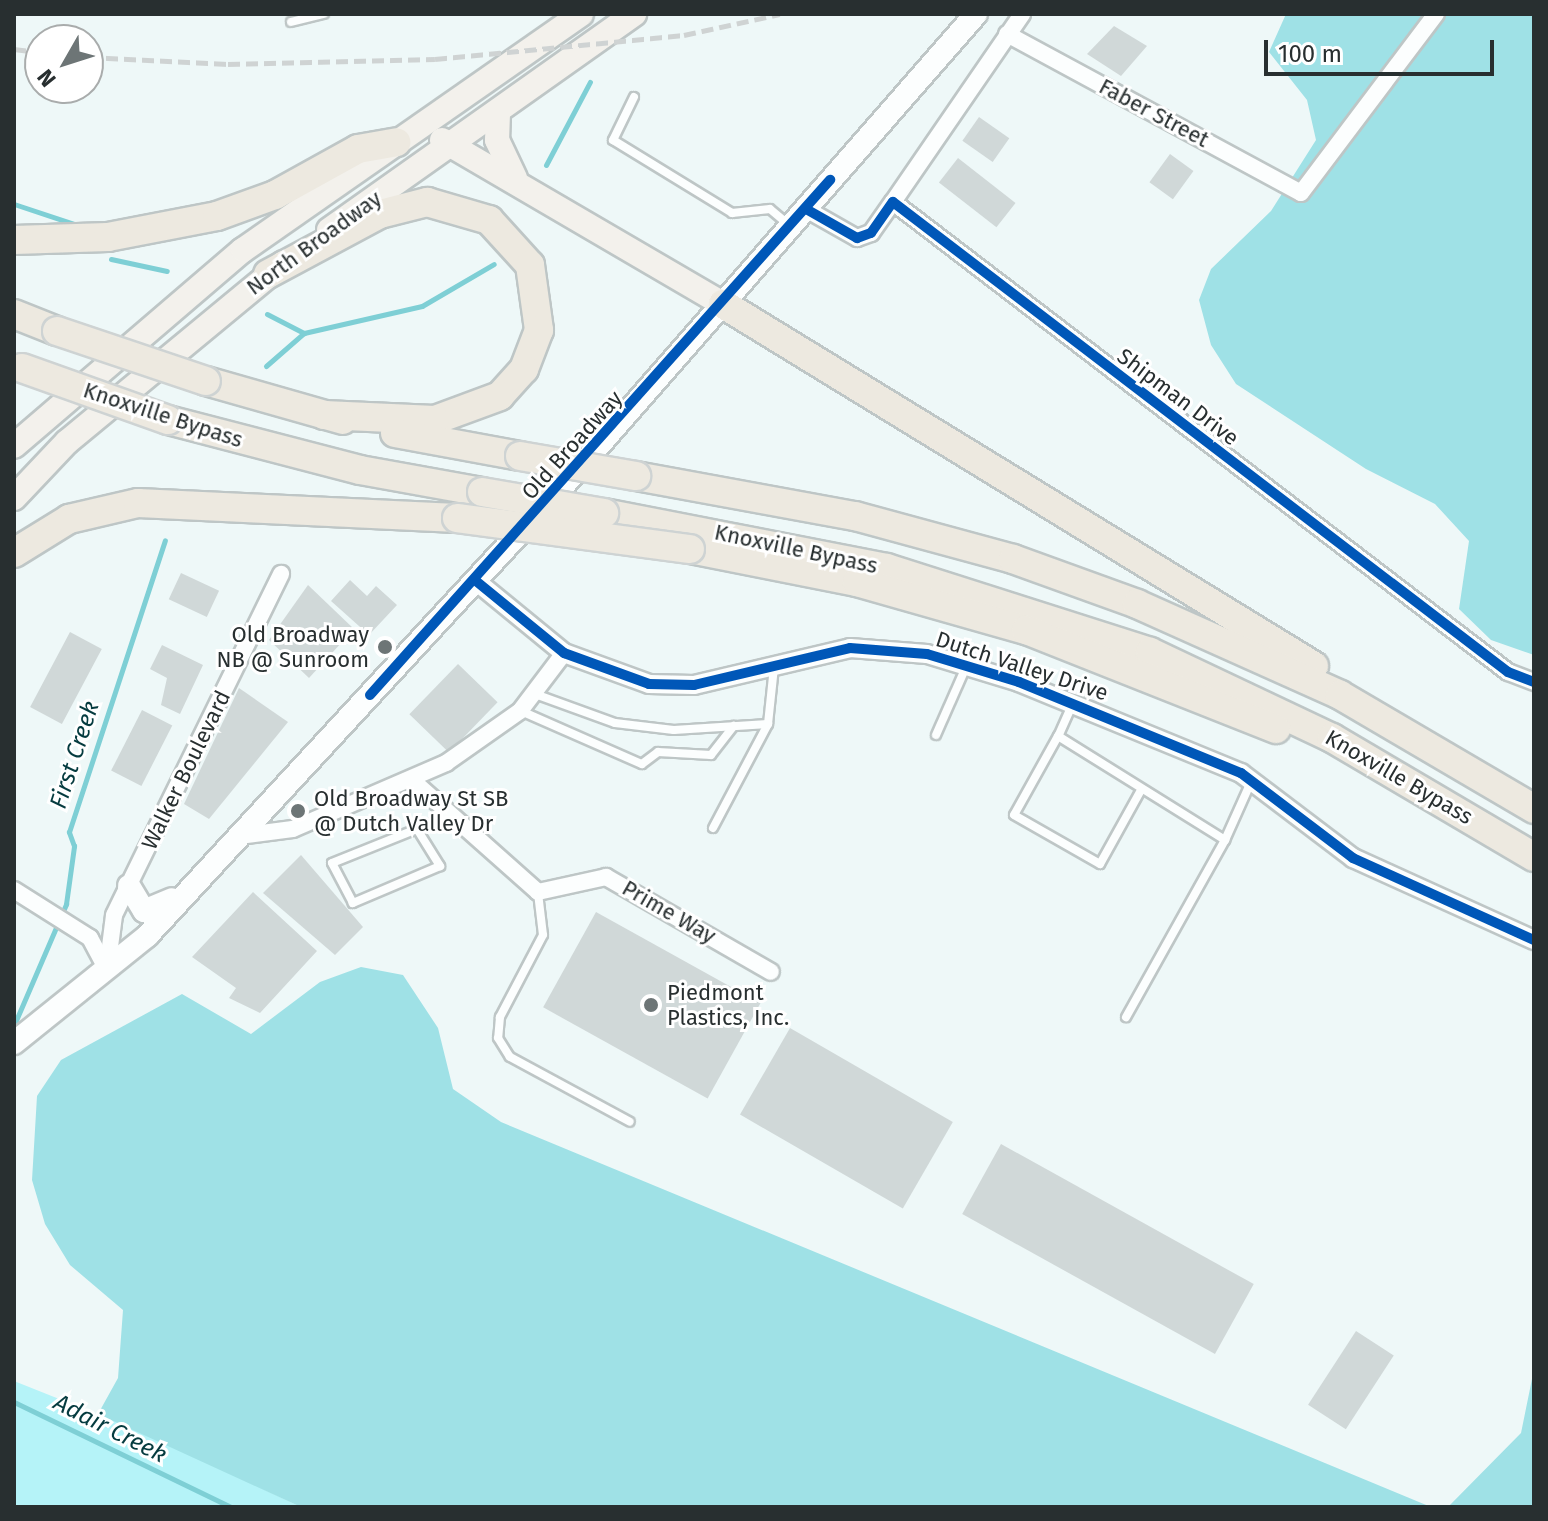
<!DOCTYPE html>
<style>
body{margin:0}
#map{position:relative;width:1548px;height:1521px;overflow:hidden;background:#eef8f8;font-family:"Fira Sans",sans-serif}
div>[style]{position:absolute}
[style*='--x']{left:calc(var(--x)*1px);top:calc(var(--y)*1px);width:calc(var(--w)*1px);rotate:calc(var(--a)*1deg)}
.green>*{inset:0;background:#b5f3f8}
.forest>*{inset:0;background:#9fe1e6}
.stream>*{height:5px;margin:-2.5px;padding:0 2.5px;transform-origin:2.5px;border-radius:2.5px;background:#7ecfd5}
.building>*{inset:0;background:#d0d8d8;transform-origin:0 0}
.roads{filter:drop-shadow(2px 0 #bec6c6) drop-shadow(-2px 0 #bec6c6) drop-shadow(0 2px #bec6c6) drop-shadow(0 -2px #bec6c6)}
.service>*{height:8px;margin:-4px;padding:0 4px;transform-origin:4px;border-radius:4px;background:#fcfefe}
.minor>*{height:16px;margin:-8px;padding:0 8px;transform-origin:8px;border-radius:8px;background:#fcfefe}
.tertiary>*{height:18px;margin:-9px;padding:0 9px;transform-origin:9px;border-radius:9px;background:#fcfefe}
.secondary>*{height:22px;margin:-11px;padding:0 11px;transform-origin:11px;border-radius:11px;background:#fcfefe}
.primary>*{height:24px;margin:-12px;padding:0 12px;transform-origin:12px;border-radius:12px;background:#f3f1ec}
.motorway>*{height:28px;margin:-14px;padding:0 14px;transform-origin:14px;border-radius:14px;background:#ede9e0}
.rail>*{height:5px;margin-top:-2.5px;transform-origin:0;background:repeating-linear-gradient(90deg,#cfd3d3 0 12px,transparent 0 18px)}
.bridges{filter:drop-shadow(2px 0 #ced3d3) drop-shadow(-2px 0 #ced3d3) drop-shadow(0 2px #ced3d3) drop-shadow(0 -2px #ced3d3)}
.motorway-bridge>*{height:28px;margin:-14px;padding:0 14px;transform-origin:14px;border-radius:14px;background:#ede9e0}
.cycleway>*{height:10px;margin:-5px;padding:0 5px;transform-origin:5px;border-radius:5px;background:#0057b8}
.dots>*{width:22px;height:22px;translate:-50% -50%;box-sizing:border-box;border:4px solid #fff;border-radius:50%}
span{translate:-50% -50%;white-space:nowrap;text-align:center;line-height:1.15;-webkit-text-stroke:6px #fff;paint-order:stroke}
.street-label{font-size:22px;color:#282f30}
.poi-label{font-size:22px;color:#282f30}
.right{translate:-100% -50%;text-align:right}
.left{translate:0 -50%;text-align:left}
.water-label{font-size:24px;color:#053b3f;font-style:italic}
.frame{position:absolute;inset:0;border:16px solid #282f30;pointer-events:none}
.north{position:absolute;left:24px;top:24px;width:80px;height:80px;box-sizing:border-box;background:#fff;border:2px solid #a9acac;border-radius:50%;rotate:231deg;font-size:22px;font-weight:700;line-height:32px;text-align:center;color:#282f30}
.north::after{content:'';display:block;margin:auto;width:28px;height:36px;background:#6d7576;clip-path:polygon(50% 0,100% 100%,50% 72%,0 100%)}
.scale{position:absolute;left:1264px;top:40px;width:230px;height:36px;box-sizing:border-box;border:4px solid #282f30;border-top:0;padding-left:10px;font-size:24px;line-height:28px;white-space:nowrap;color:#282f30;-webkit-text-stroke:6px #fff;paint-order:stroke}
</style>
<div id="map">
<div class="green">
<div style="clip-path:polygon(14px 1381px,142px 1432px,301px 1507px,14px 1507px)"></div>
</div>
<div class="forest">
<div style="clip-path:polygon(1286px 14px,1534px 14px,1534px 655px,1491px 640px,1459px 609px,1469px 541px,1435px 504px,1366px 469px,1236px 384px,1211px 345px,1199px 300px,1211px 269px,1271px 211px,1316px 140px,1307px 100px,1269px 52px)"></div>
<div style="clip-path:polygon(361px 967px,403px 975px,438px 1028px,453px 1089px,501px 1122px,1431px 1507px,301px 1507px,98px 1414px,118px 1378px,123px 1310px,70px 1265px,45px 1224px,32px 1180px,37px 1096px,61px 1060px,182px 994px,251px 1034px,320px 982px)"></div>
<div style="clip-path:polygon(1534px 1369px,1534px 1507px,1448px 1507px,1521px 1433px)"></div>
</div>
<div class="stream">
<div style="--x:546;--y:165;--w:94;--a:-62.1"></div>
<div style="--x:14;--y:204;--w:63;--a:18.4"></div>
<div style="--x:111;--y:259;--w:57;--a:12.1"></div>
<div style="--x:267;--y:314;--w:42;--a:27.2"></div>
<div style="--x:266;--y:366;--w:50;--a:-41"></div>
<div style="--x:304;--y:333;--w:121;--a:-12.9"></div>
<div style="--x:422;--y:306;--w:83;--a:-30.3"></div>
<div style="--x:14;--y:1025;--w:132;--a:-66.7"></div>
<div style="--x:66;--y:904;--w:59;--a:-82.1"></div>
<div style="--x:74;--y:846;--w:15;--a:-110"></div>
<div style="--x:69;--y:832;--w:307;--a:-71.8"></div>
<div style="--x:14;--y:1402;--w:241;--a:25.8"></div>
</div>
<div class="building">
<div style="clip-path:polygon(1114px 26px,1147px 46px,1121px 76px,1087px 54px)"></div>
<div style="left:979px;top:117px;width:37px;height:29px;rotate:35deg"></div>
<div style="left:1170px;top:154px;width:29px;height:35px;rotate:36deg"></div>
<div style="left:958px;top:158px;width:73px;height:31px;rotate:38deg"></div>
<div style="left:181px;top:573px;width:42px;height:29px;rotate:25deg"></div>
<div style="clip-path:polygon(350px 580px,367px 596px,376px 586px,397px 605px,369px 635px,331px 601px)"></div>
<div style="clip-path:polygon(308px 585px,354px 629px,309px 678px,269px 640px)"></div>
<div style="left:70px;top:632px;width:36px;height:85px;rotate:28deg"></div>
<div style="clip-path:polygon(162px 645px,203px 665px,180px 714px,161px 705px,167px 678px,150px 669px)"></div>
<div style="left:458px;top:664px;width:55px;height:70px;rotate:44deg"></div>
<div style="clip-path:polygon(239px 688px,288px 722px,209px 819px,184px 804px)"></div>
<div style="left:142px;top:710px;width:34px;height:68px;rotate:27deg"></div>
<div style="clip-path:polygon(301px 855px,363px 927px,335px 955px,263px 893px)"></div>
<div style="clip-path:polygon(253px 892px,317px 951px,260px 1013px,229px 998px,236px 988px,192px 957px)"></div>
<div style="left:596px;top:912px;width:188px;height:109px;rotate:29deg"></div>
<div style="left:790px;top:1028px;width:188px;height:100px;rotate:30deg"></div>
<div style="left:1001px;top:1144px;width:289px;height:80px;rotate:29deg"></div>
<div style="left:1356px;top:1331px;width:45px;height:88px;rotate:33deg"></div>
</div>
<div class="roads">
<div class="service">
<div style="--x:291;--y:22;--w:34;--a:-14"></div>
<div style="--x:634;--y:97;--w:48;--a:116"></div>
<div style="--x:613;--y:140;--w:140;--a:31.5"></div>
<div style="--x:732;--y:213;--w:38;--a:-6"></div>
<div style="--x:770;--y:209;--w:26;--a:40"></div>
<div style="--x:535;--y:694;--w:85;--a:19.9"></div>
<div style="--x:615;--y:723;--w:59;--a:6.8"></div>
<div style="--x:674;--y:730;--w:94;--a:-3.7"></div>
<div style="--x:768;--y:724;--w:57;--a:-84"></div>
<div style="--x:1073;--y:703;--w:36;--a:114"></div>
<div style="--x:1058;--y:736;--w:197;--a:31.9"></div>
<div style="--x:1225;--y:840;--w:203;--a:119.2"></div>
<div style="--x:521;--y:711;--w:132;--a:23.7"></div>
<div style="--x:642;--y:764;--w:20;--a:-37"></div>
<div style="--x:658;--y:752;--w:53;--a:3.2"></div>
<div style="--x:711;--y:755;--w:37;--a:-52"></div>
<div style="--x:936;--y:735;--w:74;--a:-66.2"></div>
<div style="--x:1058;--y:736;--w:90;--a:119.1"></div>
<div style="--x:1014;--y:815;--w:99;--a:29.7"></div>
<div style="--x:1100;--y:864;--w:85;--a:-61"></div>
<div style="--x:713;--y:828;--w:118;--a:-62.1"></div>
<div style="--x:417;--y:829;--w:44;--a:58.1"></div>
<div style="--x:440;--y:866;--w:95;--a:157"></div>
<div style="--x:353;--y:903;--w:45;--a:-117.7"></div>
<div style="--x:332;--y:863;--w:92;--a:-21.8"></div>
<div style="--x:417;--y:829;--w:35;--a:-22"></div>
<div style="--x:1225;--y:840;--w:64;--a:-65.9"></div>
<div style="--x:538;--y:893;--w:42;--a:83.2"></div>
<div style="--x:543;--y:935;--w:93;--a:117.7"></div>
<div style="--x:500;--y:1017;--w:21;--a:95"></div>
<div style="--x:498;--y:1038;--w:22;--a:58"></div>
<div style="--x:510;--y:1057;--w:136;--a:28.4"></div>
</div>
<div class="minor">
<div style="--x:1007;--y:34;--w:334;--a:28.4"></div>
<div style="--x:1301;--y:193;--w:224;--a:-53"></div>
<div style="--x:893;--y:202;--w:228;--a:-55.5"></div>
<div style="--x:806;--y:209;--w:59;--a:29.6"></div>
<div style="--x:857;--y:238;--w:15;--a:-20"></div>
<div style="--x:871;--y:233;--w:38;--a:-55"></div>
<div style="--x:893;--y:202;--w:774;--a:37.39"></div>
<div style="--x:1508;--y:672;--w:28;--a:21"></div>
<div style="--x:413;--y:781;--w:167;--a:41.6"></div>
<div style="--x:538;--y:892;--w:70;--a:-12.4"></div>
<div style="--x:606;--y:877;--w:190;--a:29.9"></div>
<div style="--x:239;--y:836;--w:54;--a:-7.4"></div>
<div style="--x:293;--y:829;--w:167;--a:-23.3"></div>
<div style="--x:446;--y:763;--w:90;--a:-35.1"></div>
<div style="--x:520;--y:711;--w:73;--a:-52.8"></div>
<div style="--x:14;--y:890;--w:90;--a:32.3"></div>
<div style="--x:90;--y:938;--w:34;--a:62"></div>
<div style="--x:107;--y:970;--w:55;--a:-82.7"></div>
<div style="--x:114;--y:915;--w:380;--a:-63.9"></div>
</div>
<div class="tertiary">
<div style="--x:476;--y:581;--w:114;--a:39.3"></div>
<div style="--x:564;--y:653;--w:90;--a:20"></div>
<div style="--x:649;--y:684;--w:45;--a:1.3"></div>
<div style="--x:694;--y:685;--w:160;--a:-13.3"></div>
<div style="--x:850;--y:648;--w:77;--a:4.5"></div>
<div style="--x:927;--y:654;--w:96;--a:16.9"></div>
<div style="--x:1019;--y:682;--w:240;--a:22.3"></div>
<div style="--x:1241;--y:773;--w:141;--a:37.2"></div>
<div style="--x:1353;--y:858;--w:199;--a:24.4"></div>
</div>
<div class="secondary">
<div style="--x:129;--y:886;--w:29;--a:59"></div>
<div style="--x:144;--y:911;--w:30;--a:-23"></div>
<div style="--x:14;--y:1043;--w:171;--a:-38.8"></div>
<div style="--x:147;--y:936;--w:628;--a:-47.26"></div>
<div style="--x:573;--y:475;--w:612;--a:-48.84"></div>
</div>
<div class="primary">
<div style="--x:498;--y:113;--w:27;--a:92"></div>
<div style="--x:497;--y:140;--w:42;--a:64.7"></div>
<div style="--x:442;--y:140;--w:325;--a:30.3"></div>
<div style="--x:329;--y:230;--w:374;--a:-35.3"></div>
<div style="--x:14;--y:446;--w:301;--a:-40.6"></div>
<div style="--x:243;--y:250;--w:412;--a:-34.9"></div>
<div style="--x:14;--y:498;--w:77;--a:-46.6"></div>
<div style="--x:67;--y:442;--w:281;--a:-39.6"></div>
</div>
<div class="motorway">
<div style="--x:14;--y:240;--w:94;--a:-1.8"></div>
<div style="--x:108;--y:237;--w:111;--a:-10.9"></div>
<div style="--x:217;--y:216;--w:62;--a:-19.9"></div>
<div style="--x:275;--y:195;--w:95;--a:-29"></div>
<div style="--x:358;--y:149;--w:39;--a:-10"></div>
<div style="--x:268;--y:274;--w:127;--a:-28.2"></div>
<div style="--x:380;--y:214;--w:49;--a:-14.3"></div>
<div style="--x:427;--y:202;--w:65;--a:16.2"></div>
<div style="--x:489;--y:220;--w:61;--a:47.7"></div>
<div style="--x:530;--y:265;--w:66;--a:82.1"></div>
<div style="--x:539;--y:330;--w:42;--a:111"></div>
<div style="--x:524;--y:369;--w:36;--a:132"></div>
<div style="--x:500;--y:396;--w:69;--a:159.7"></div>
<div style="--x:435;--y:420;--w:111;--a:-177.4"></div>
<div style="--x:723;--y:304;--w:693;--a:31.49"></div>
<div style="--x:14;--y:314;--w:46;--a:21.6"></div>
<div style="--x:206;--y:381;--w:142;--a:15.9"></div>
<div style="--x:168;--y:420;--w:198;--a:14.6"></div>
<div style="--x:360;--y:470;--w:124;--a:10.2"></div>
<div style="--x:395;--y:433;--w:127;--a:10.4"></div>
<div style="--x:636;--y:476;--w:223;--a:10.4"></div>
<div style="--x:855;--y:516;--w:164;--a:15.2"></div>
<div style="--x:1013;--y:559;--w:132;--a:19.9"></div>
<div style="--x:1137;--y:604;--w:222;--a:24.1"></div>
<div style="--x:1340;--y:695;--w:225;--a:30.4"></div>
<div style="--x:604;--y:513;--w:288;--a:11"></div>
<div style="--x:887;--y:568;--w:276;--a:17.7"></div>
<div style="--x:1150;--y:652;--w:201;--a:25.3"></div>
<div style="--x:1332;--y:738;--w:234;--a:30.5"></div>
<div style="--x:690;--y:549;--w:170;--a:11.2"></div>
<div style="--x:857;--y:582;--w:176;--a:15.9"></div>
<div style="--x:1026;--y:630;--w:269;--a:21.6"></div>
<div style="--x:14;--y:553;--w:65;--a:-31.7"></div>
<div style="--x:69;--y:519;--w:71;--a:-13.1"></div>
<div style="--x:138;--y:503;--w:319;--a:2.7"></div>
</div>
</div>
<div class="rail">
<div style="--x:14;--y:49;--w:26;--a:7"></div>
<div style="--x:88;--y:57;--w:140;--a:2.9"></div>
<div style="--x:228;--y:64;--w:207;--a:-1.4"></div>
<div style="--x:435;--y:59;--w:250;--a:-5.5"></div>
<div style="--x:684;--y:35;--w:98;--a:-12.3"></div>
</div>
<div class="bridges">
<div class="motorway-bridge">
<div style="--x:57;--y:331;--w:157;--a:18.6"></div>
<div style="--x:22;--y:368;--w:155;--a:19.6"></div>
<div style="--x:520;--y:456;--w:118;--a:9.8"></div>
<div style="--x:482;--y:492;--w:124;--a:9.8"></div>
<div style="--x:457;--y:518;--w:235;--a:7.6"></div>
</div>
</div>
<div class="cycleway">
<div style="--x:806;--y:209;--w:59;--a:29.6"></div>
<div style="--x:857;--y:238;--w:15;--a:-20"></div>
<div style="--x:871;--y:233;--w:38;--a:-55"></div>
<div style="--x:893;--y:202;--w:774;--a:37.39"></div>
<div style="--x:1508;--y:672;--w:28;--a:21"></div>
<div style="--x:476;--y:581;--w:114;--a:39.3"></div>
<div style="--x:564;--y:653;--w:90;--a:20"></div>
<div style="--x:649;--y:684;--w:45;--a:1.3"></div>
<div style="--x:694;--y:685;--w:160;--a:-13.3"></div>
<div style="--x:850;--y:648;--w:77;--a:4.5"></div>
<div style="--x:927;--y:654;--w:96;--a:16.9"></div>
<div style="--x:1019;--y:682;--w:240;--a:22.3"></div>
<div style="--x:1241;--y:773;--w:141;--a:37.2"></div>
<div style="--x:1353;--y:858;--w:199;--a:24.4"></div>
<div style="--x:370;--y:695;--w:691;--a:-48.23"></div>
</div>
<div class="dots">
<div style="left:385px;top:647px;background:#6d7576"></div>
<div style="left:298px;top:811px;background:#6d7576"></div>
<div style="left:651px;top:1005px;background:#6d7576"></div>
</div>
<div class="street-label">
<span style="left:1154px;top:113px;rotate:28deg">Faber Street</span>
<span style="left:314px;top:243px;rotate:-36deg">North Broadway</span>
<span style="left:1178px;top:397px;rotate:37deg">Shipman Drive</span>
<span style="left:163px;top:415px;rotate:18deg">Knoxville Bypass</span>
<span style="left:572px;top:445px;rotate:-48deg">Old Broadway</span>
<span style="left:796px;top:549px;rotate:12deg">Knoxville Bypass</span>
<span style="left:1022px;top:666px;rotate:18deg">Dutch Valley Drive</span>
<span style="left:186px;top:770px;rotate:-64deg">Walker Boulevard</span>
<span style="left:1399px;top:777px;rotate:30deg">Knoxville Bypass</span>
<span style="left:669px;top:912px;rotate:30deg">Prime Way</span>
</div>
<div class="poi-label">
<span class="right" style="left:369px;top:647px">Old Broadway<br>NB @ Sunroom</span>
<span class="left" style="left:314px;top:811px">Old Broadway St SB<br>@ Dutch Valley Dr</span>
<span class="left" style="left:667px;top:1005px">Piedmont<br>Plastics, Inc.</span>
</div>
<div class="water-label">
<span style="left:75px;top:755px;rotate:-72deg">First Creek</span>
<span style="left:110px;top:1429px;rotate:27deg">Adair Creek</span>
</div>
<div class="frame"></div>
<div class="north">N</div>
<div class="scale">100 m</div>
</div>
